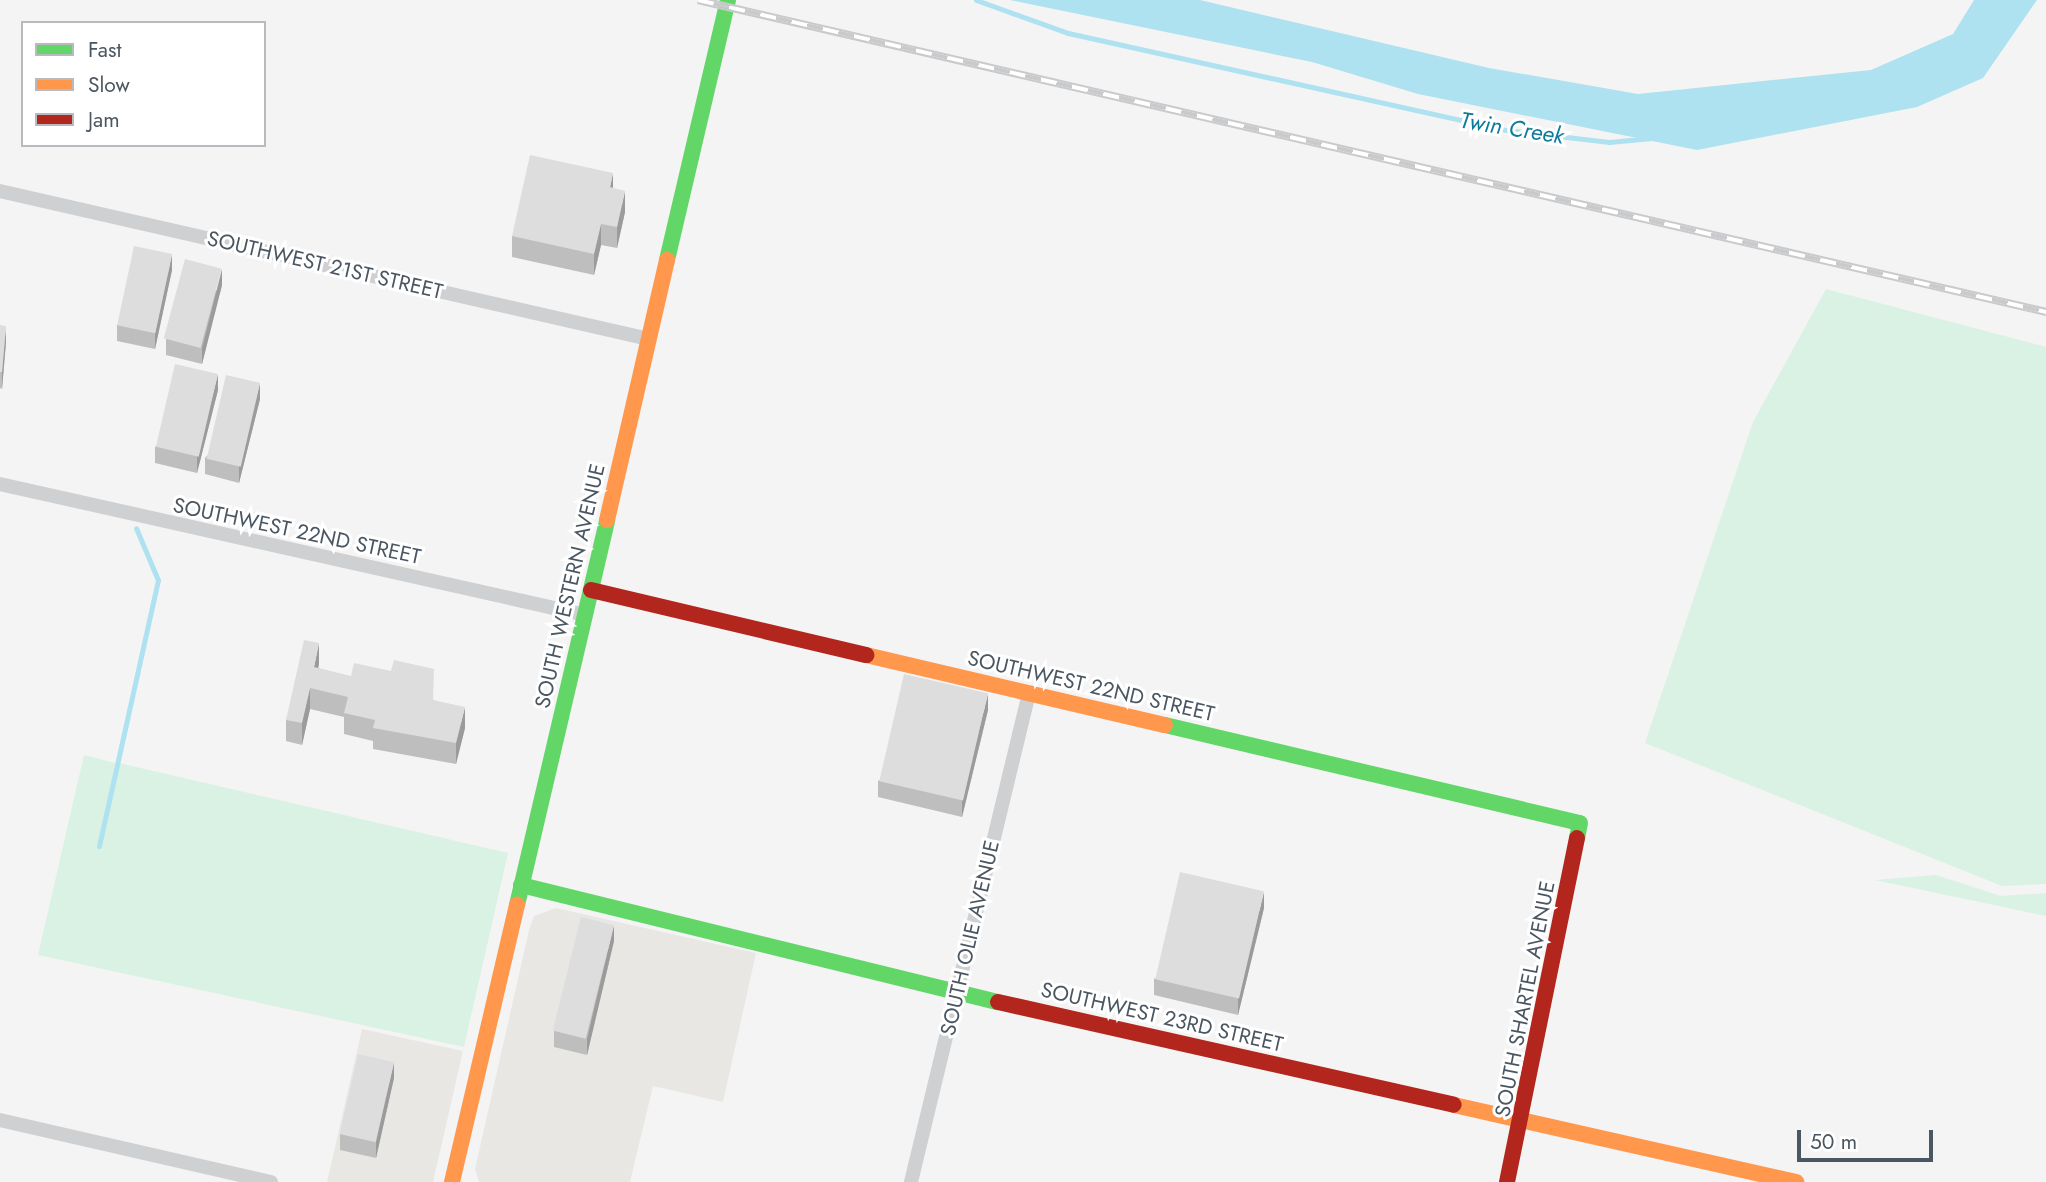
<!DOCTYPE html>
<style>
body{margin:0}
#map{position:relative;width:2046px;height:1182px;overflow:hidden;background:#f4f4f4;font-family:Jost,sans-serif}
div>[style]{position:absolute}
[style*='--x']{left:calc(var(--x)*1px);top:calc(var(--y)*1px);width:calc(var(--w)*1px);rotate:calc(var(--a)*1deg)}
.commercial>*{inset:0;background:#e8e7e3}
.green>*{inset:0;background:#d9f2e3}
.water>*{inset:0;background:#aee2f0}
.stream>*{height:5px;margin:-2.5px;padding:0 2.5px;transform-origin:2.5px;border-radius:2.5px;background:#aee2f0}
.street>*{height:14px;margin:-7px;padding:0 7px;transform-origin:7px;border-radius:7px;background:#ced0d2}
.fast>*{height:16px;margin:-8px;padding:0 8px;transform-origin:8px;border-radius:8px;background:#63d668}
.slow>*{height:16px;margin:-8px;padding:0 8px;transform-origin:8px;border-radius:8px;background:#ff974d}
.jam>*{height:16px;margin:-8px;padding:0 8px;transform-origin:8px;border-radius:8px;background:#b3261e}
.rail>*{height:8px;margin-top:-4px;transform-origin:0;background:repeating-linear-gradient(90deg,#fff 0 16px,#c9cacc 0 32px);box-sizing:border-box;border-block:2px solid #c9cacc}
.wall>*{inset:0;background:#bebebf}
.shaded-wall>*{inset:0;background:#9b9b9b}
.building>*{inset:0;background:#ddddde;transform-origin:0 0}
span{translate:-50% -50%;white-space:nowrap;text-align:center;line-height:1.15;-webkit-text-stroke:6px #fff;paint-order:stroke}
.street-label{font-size:21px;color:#4a5661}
.water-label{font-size:23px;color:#0c7c9b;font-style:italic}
.legend{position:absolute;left:21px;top:21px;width:245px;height:126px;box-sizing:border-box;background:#fff;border:2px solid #b7bbc0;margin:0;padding:9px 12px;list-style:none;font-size:21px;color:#4a5661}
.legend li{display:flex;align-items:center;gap:14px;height:35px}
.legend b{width:35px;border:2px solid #b7bbc0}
.scale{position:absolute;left:1797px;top:1130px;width:136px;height:32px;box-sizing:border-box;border:4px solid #4a5661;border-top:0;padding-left:9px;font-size:21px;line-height:24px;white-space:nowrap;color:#4a5661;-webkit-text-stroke:5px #fff;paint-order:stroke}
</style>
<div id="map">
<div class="commercial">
<div style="clip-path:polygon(556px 908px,756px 953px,723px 1102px,653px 1086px,630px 1182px,479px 1182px,475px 1169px,529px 930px,534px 916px)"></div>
<div style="clip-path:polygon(362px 1029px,463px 1051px,433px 1182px,327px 1182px)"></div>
</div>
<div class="green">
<div style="clip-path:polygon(1826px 289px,2046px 347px,2046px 884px,2002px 886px,1645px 743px,1753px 422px)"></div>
<div style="clip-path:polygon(84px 755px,115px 763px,100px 847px,119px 763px,508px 853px,464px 1047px,38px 955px)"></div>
<div style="clip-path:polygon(1936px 875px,2001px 896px,2046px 893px,2046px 916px,1875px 880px)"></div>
</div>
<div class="water">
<div style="clip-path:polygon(1010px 0,1200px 0,1489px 68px,1638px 94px,1871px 70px,1953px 34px,1974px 0,2037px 0,1983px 78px,1917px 107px,1697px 150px,1418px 94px,1312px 62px)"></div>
</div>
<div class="stream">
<div style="--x:976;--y:0;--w:98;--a:19.7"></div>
<div style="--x:1068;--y:33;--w:449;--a:12.5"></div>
<div style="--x:1506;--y:130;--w:104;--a:6.6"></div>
<div style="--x:1609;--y:142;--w:43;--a:-5.3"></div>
<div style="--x:99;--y:846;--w:272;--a:-77.5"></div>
<div style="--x:158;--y:580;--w:56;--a:-112.9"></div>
</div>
<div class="street">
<div style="--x:0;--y:191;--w:666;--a:12.85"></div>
<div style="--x:0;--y:484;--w:599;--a:12.62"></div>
<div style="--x:0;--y:1120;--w:278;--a:12.9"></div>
<div style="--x:911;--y:1182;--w:503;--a:-76.43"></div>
</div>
<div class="fast">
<div style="--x:667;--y:260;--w:267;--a:-76.8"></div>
<div style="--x:1165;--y:725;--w:426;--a:13.3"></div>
<div style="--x:1580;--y:823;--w:15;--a:101"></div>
<div style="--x:521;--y:885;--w:491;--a:13.8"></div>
<div style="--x:517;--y:905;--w:395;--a:-76.8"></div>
</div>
<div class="slow">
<div style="--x:607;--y:520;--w:267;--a:-77"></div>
<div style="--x:866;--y:655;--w:307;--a:13.2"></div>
<div style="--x:1454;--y:1105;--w:351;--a:12.7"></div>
<div style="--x:452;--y:1182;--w:285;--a:-76.8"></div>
</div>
<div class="jam">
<div style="--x:591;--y:590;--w:283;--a:13.3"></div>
<div style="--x:998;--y:1002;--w:467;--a:12.7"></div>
<div style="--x:1507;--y:1182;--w:351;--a:-78.5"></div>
</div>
<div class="rail">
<div style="--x:698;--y:0;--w:1384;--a:13.03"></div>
</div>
<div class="wall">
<div style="clip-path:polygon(613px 188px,625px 212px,617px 248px,601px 245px,594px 275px,512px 257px,512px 236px)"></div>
<div style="clip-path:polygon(172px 270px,155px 349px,117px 341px,117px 325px)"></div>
<div style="clip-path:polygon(222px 285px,202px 364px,166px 355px,166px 339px)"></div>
<div style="clip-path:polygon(0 325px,6px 342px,2px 389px,0 388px)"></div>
<div style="clip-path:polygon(218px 390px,197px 473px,155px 463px,155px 447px)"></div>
<div style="clip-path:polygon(260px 399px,239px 483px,205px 474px,205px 458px)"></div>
<div style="clip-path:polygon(319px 664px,318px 668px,434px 700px,465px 728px,456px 764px,373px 749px,373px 741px,344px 734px,344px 717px,310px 709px,302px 745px,286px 741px,286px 720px)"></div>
<div style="clip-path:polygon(988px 710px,962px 817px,878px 797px,878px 781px)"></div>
<div style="clip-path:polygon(1264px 908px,1238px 1015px,1154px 995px,1154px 979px)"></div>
<div style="clip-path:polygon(614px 941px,587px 1055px,554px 1047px,554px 1031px)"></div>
<div style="clip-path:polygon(394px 1078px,376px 1158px,340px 1150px,340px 1134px)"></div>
</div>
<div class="shaded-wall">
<div style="clip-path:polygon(613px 173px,613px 194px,610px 187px)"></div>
<div style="clip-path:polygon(625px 191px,625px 212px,617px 248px,617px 227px)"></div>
<div style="clip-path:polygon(601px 224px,601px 245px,594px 275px,594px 254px)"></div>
<div style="clip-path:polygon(172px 254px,172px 270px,155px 349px,155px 333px)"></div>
<div style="clip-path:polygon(222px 269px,222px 285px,202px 364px,202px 348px)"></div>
<div style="clip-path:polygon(6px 326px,6px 342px,2px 389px,2px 372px)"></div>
<div style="clip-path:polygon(218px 374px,218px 390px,197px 473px,197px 457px)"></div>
<div style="clip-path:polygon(260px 383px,260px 399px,239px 483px,239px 467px)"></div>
<div style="clip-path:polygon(319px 643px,319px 664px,314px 688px,314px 667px)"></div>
<div style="clip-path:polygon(310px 688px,310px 709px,302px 745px,302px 723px)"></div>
<div style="clip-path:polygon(988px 694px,988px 710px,962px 817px,962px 801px)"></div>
<div style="clip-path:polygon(465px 707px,465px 728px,456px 764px,456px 743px)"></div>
<div style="clip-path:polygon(1264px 892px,1264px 908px,1238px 1015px,1238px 999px)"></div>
<div style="clip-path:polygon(614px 925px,614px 941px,587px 1055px,587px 1039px)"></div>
<div style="clip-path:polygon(394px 1062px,394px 1078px,376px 1158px,376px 1142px)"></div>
</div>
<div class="building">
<div style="clip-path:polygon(530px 155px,613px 173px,610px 187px,625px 191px,617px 227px,601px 224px,594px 254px,512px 236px)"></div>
<div style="left:134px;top:246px;width:39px;height:81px;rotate:12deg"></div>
<div style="left:185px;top:259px;width:38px;height:82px;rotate:15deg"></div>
<div style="clip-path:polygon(0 325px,6px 326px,2px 372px,0 372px)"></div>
<div style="left:175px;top:364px;width:44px;height:85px;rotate:13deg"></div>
<div style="left:226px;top:375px;width:35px;height:86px;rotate:13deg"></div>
<div style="clip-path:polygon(304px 640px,319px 643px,314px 667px,351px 676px,354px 663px,391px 671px,394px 660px,434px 669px,433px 700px,465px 707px,456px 743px,373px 728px,375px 720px,344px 713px,348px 697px,310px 688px,302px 723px,286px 720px)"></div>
<div style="left:904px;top:674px;width:86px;height:110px;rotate:13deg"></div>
<div style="left:1180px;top:872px;width:86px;height:110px;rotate:13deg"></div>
<div style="left:581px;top:917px;width:34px;height:117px;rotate:14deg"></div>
<div style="left:358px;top:1054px;width:37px;height:82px;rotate:13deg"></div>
</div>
<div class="street-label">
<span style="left:325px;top:265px;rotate:13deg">SOUTHWEST 21ST STREET</span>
<span style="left:297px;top:531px;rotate:12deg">SOUTHWEST 22ND STREET</span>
<span style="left:570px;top:586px;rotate:-77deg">SOUTH WESTERN AVENUE</span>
<span style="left:1091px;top:686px;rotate:13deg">SOUTHWEST 22ND STREET</span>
<span style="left:970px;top:938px;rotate:-77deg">SOUTH OLIE AVENUE</span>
<span style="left:1525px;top:999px;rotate:-79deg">SOUTH SHARTEL AVENUE</span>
<span style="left:1162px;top:1017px;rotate:13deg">SOUTHWEST 23RD STREET</span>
</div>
<div class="water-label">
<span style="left:1512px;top:128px;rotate:9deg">Twin Creek</span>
</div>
<ul class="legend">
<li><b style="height:9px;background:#63d668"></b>Fast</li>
<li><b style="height:9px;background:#ff974d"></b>Slow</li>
<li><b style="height:9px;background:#b3261e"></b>Jam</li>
</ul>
<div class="scale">50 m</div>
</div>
